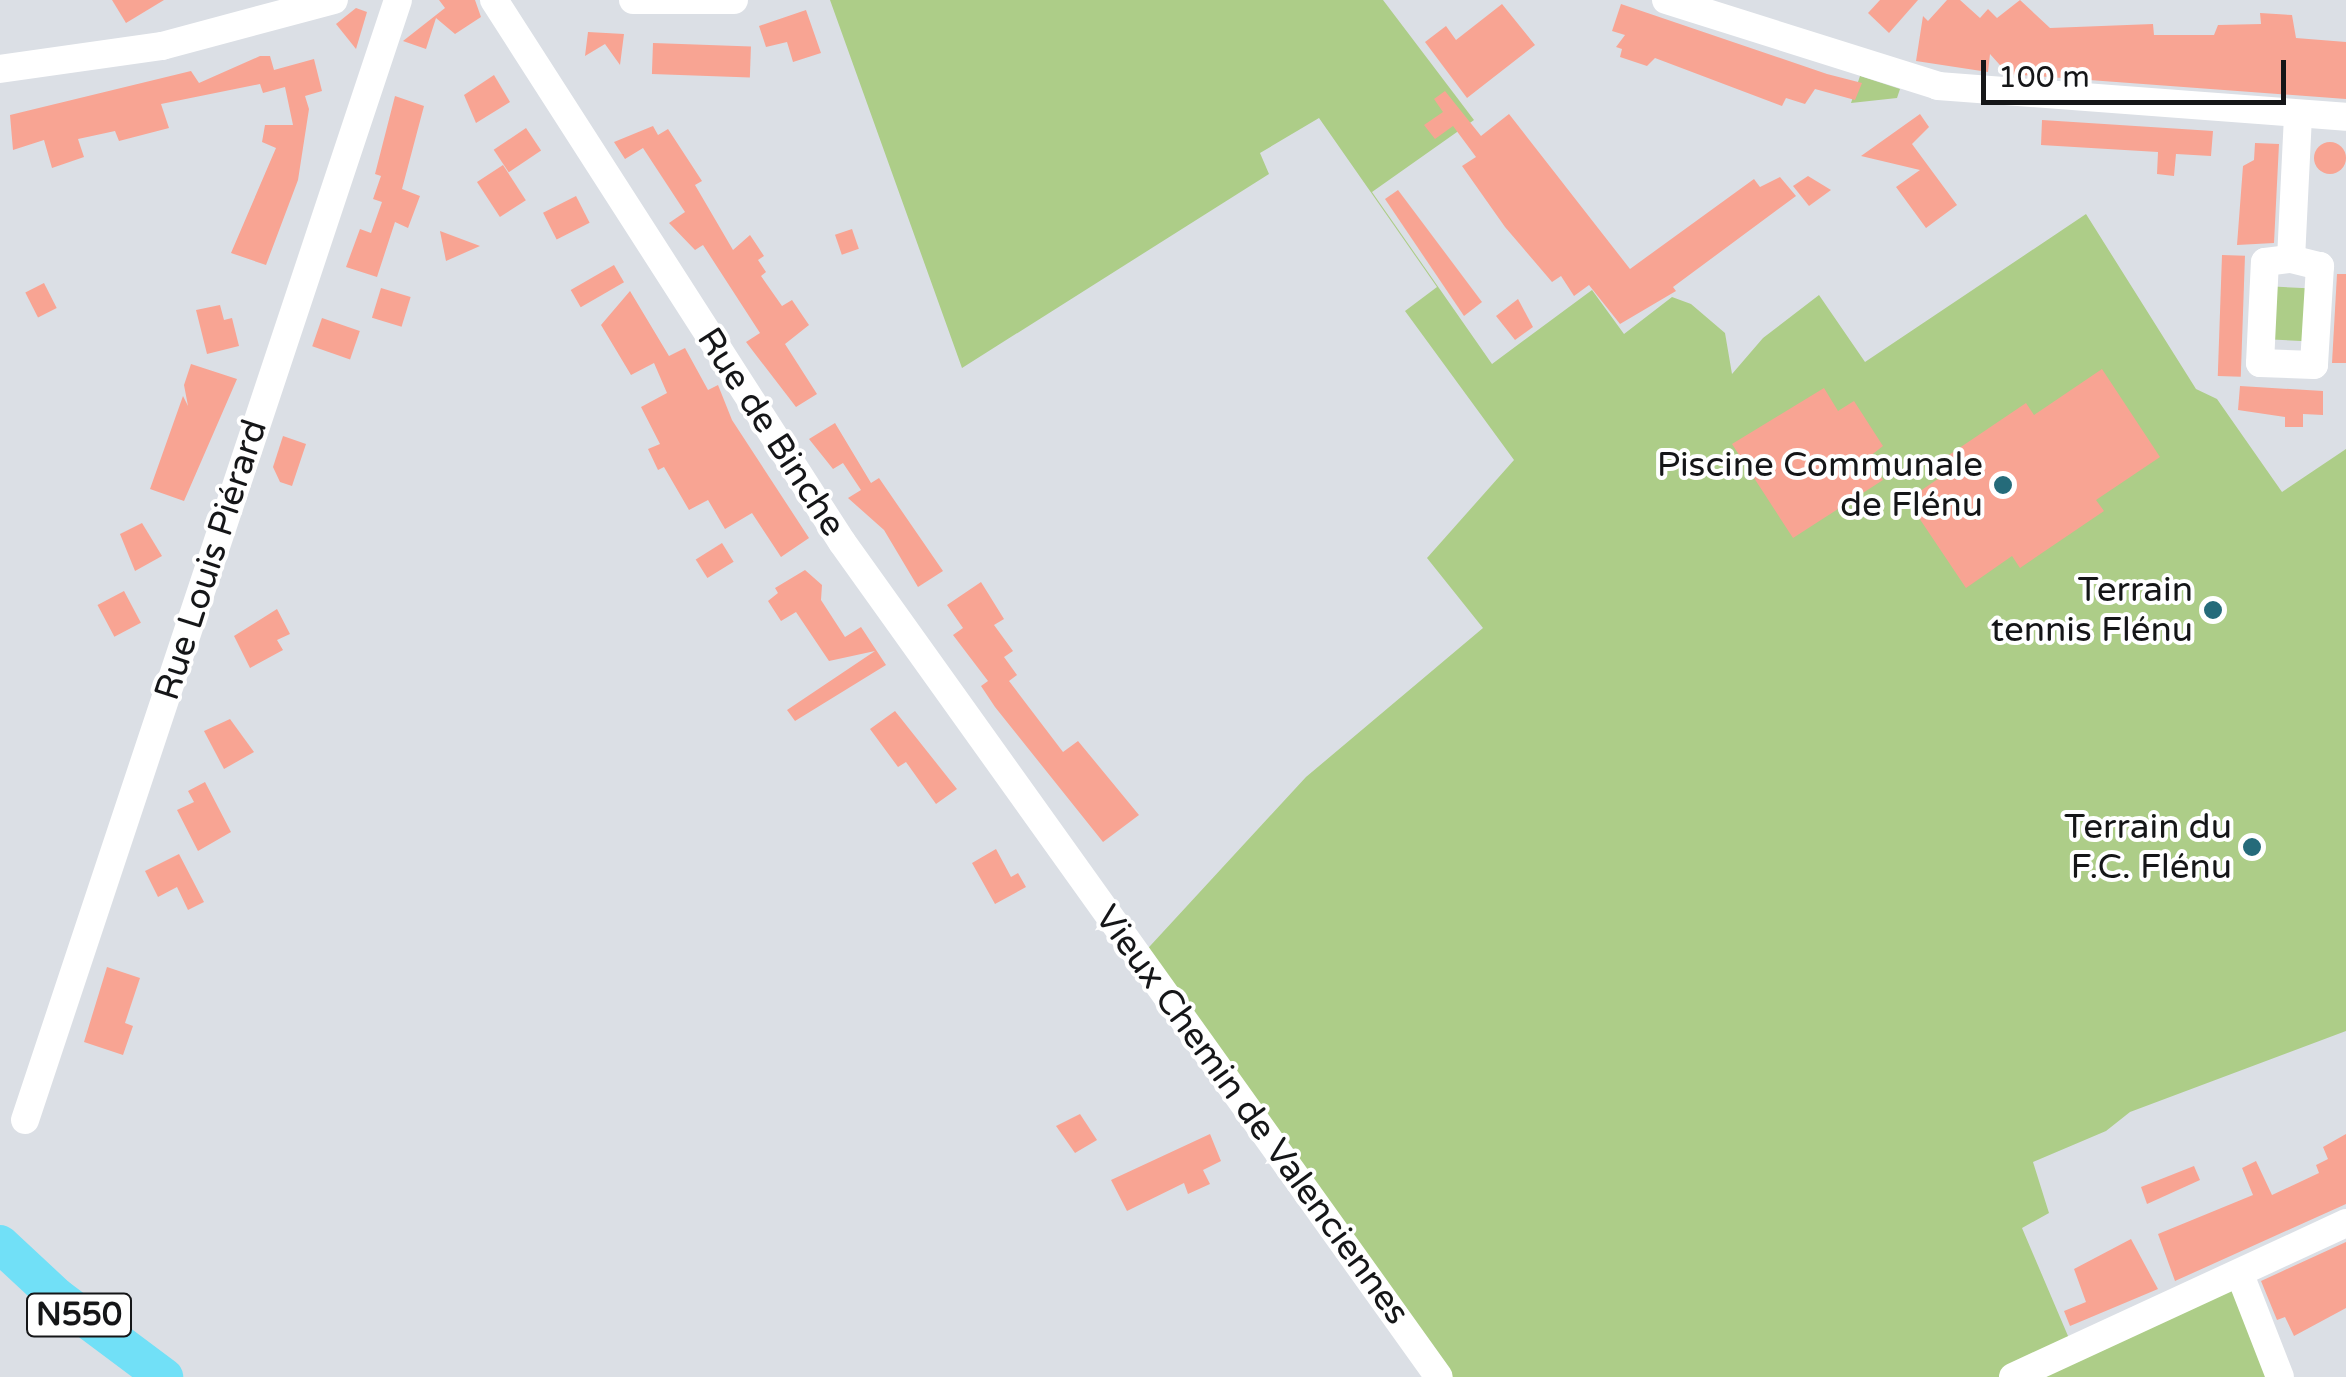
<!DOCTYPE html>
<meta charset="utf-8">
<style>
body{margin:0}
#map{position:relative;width:2346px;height:1377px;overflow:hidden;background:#dbdfe5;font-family:"Varela Round",sans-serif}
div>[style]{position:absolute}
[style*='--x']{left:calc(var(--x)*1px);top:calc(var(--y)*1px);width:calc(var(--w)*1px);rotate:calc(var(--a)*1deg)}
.green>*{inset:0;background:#adcd88;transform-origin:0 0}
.building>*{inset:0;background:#f8a493;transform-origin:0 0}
.round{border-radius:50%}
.minor>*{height:28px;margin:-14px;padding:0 14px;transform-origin:14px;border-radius:14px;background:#fff}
.highway>*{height:38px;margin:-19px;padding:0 19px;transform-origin:19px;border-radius:19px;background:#71e0f7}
.dots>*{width:28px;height:28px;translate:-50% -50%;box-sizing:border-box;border:5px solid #fff;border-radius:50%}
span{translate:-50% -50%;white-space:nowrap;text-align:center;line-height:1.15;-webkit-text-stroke:8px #fff;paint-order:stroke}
.shield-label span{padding:2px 8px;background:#fff;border:2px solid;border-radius:8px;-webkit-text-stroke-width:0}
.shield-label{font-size:32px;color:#151618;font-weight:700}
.street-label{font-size:35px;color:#151618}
.poi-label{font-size:35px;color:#151618}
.right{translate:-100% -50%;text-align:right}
.scale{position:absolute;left:1981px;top:60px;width:305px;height:45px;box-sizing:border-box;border:5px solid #151618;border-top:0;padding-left:12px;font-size:30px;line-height:35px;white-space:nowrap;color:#151618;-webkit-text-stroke:8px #fff;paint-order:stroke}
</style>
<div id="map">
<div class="green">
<div style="clip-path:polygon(830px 0,1383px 0,1474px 120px,1372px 192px,1492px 364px,1592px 290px,1624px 334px,1672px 297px,1691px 304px,1725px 333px,1732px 374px,1763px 338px,1819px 295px,1865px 362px,2086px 214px,2196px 389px,2217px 399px,2282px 492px,2346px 449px,2346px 1031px,2130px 1112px,2106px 1131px,2033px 1162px,2049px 1213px,2022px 1228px,2074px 1350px,2241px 1277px,2280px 1377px,1439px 1377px,1139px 958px,1306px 777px,1483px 628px,1427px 558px,1514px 460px,1405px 311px,1437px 287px,1319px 118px,1260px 153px,1269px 174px,962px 368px)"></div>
<div style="clip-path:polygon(1860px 76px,1900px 89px,1897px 98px,1851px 103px)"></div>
<div style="left:2264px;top:286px;width:54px;height:53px;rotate:3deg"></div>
</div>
<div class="building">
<div style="clip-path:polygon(112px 0,164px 0,126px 23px)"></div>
<div style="clip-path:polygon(439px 0,475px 0,481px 17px,455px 34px,436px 18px,426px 49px,403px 41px,445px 8px)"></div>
<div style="clip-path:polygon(1880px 0,1918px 0,1889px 33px,1868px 13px)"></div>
<div style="clip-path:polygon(1947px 0,1960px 0,1980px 18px,1988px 9px,1997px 18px,2020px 0,2050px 28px,2153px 24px,2154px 35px,2214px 35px,2218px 25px,2261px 24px,2260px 13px,2292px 15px,2296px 38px,2346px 42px,2346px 99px,2008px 74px,1990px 54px,1988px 72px,1916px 61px,1923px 16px,1928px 21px)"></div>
<div style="clip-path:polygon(1502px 4px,1535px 45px,1467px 98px,1425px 42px,1446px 26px,1456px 40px)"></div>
<div style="clip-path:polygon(1621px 4px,1827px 74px,1862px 83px,1855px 100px,1815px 89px,1805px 104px,1786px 98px,1782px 106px,1655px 58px,1647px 66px,1620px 57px,1622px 49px,1616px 47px,1625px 35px,1612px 31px)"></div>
<div style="clip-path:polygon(356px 8px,367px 12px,356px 49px,336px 24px)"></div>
<div style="clip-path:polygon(806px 10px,821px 53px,793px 62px,787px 42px,766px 47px,759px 26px)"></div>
<div style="clip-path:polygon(588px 32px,624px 34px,620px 65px,605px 44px,585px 56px)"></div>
<div style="left:653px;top:43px;width:98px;height:31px;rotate:2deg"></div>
<div style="clip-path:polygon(260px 56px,270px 56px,274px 70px,314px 59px,322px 91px,305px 96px,309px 109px,298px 180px,266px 265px,231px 253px,276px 148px,262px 142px,265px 125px,293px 125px,285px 87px,263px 93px,260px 84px,161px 104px,169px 128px,119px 141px,115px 131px,78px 139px,84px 157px,52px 168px,44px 140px,13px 150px,10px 115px,191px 71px,199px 83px)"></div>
<div style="clip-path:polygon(494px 75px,510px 102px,476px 123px,464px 95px)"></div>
<div style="clip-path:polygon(1445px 91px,1481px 136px,1509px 114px,1630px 269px,1754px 179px,1760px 187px,1780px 177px,1796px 196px,1673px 287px,1676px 291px,1620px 324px,1589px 285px,1574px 296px,1561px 276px,1552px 282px,1505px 227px,1462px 166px,1476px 157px,1453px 126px,1435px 139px,1424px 125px,1443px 112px,1434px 99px)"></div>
<div style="clip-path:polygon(395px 96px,424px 106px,402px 189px,420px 196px,408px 228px,395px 222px,377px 277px,346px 267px,360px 229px,371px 233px,382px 202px,373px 199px,381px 176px,375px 174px)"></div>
<div style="clip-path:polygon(1920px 114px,1929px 127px,1912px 144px,1957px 205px,1926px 228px,1896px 187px,1920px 170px,1861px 156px)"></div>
<div style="clip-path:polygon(2042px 120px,2213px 131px,2211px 156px,2176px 154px,2174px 176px,2157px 174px,2158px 152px,2041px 145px)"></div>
<div style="clip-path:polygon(653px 126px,658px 135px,668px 129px,702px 181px,695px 185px,733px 250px,750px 235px,764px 256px,758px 260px,766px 272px,761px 276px,782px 306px,792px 300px,809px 325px,785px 344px,817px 394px,796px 407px,746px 342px,760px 333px,703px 245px,695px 250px,669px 223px,685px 212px,643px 148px,625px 159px,614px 142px)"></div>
<div style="left:526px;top:128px;width:27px;height:39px;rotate:56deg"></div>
<div class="round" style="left:2314px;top:142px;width:32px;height:32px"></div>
<div style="clip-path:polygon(2255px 143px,2279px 144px,2274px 243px,2237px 245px,2243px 166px,2254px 160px)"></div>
<div style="left:503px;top:165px;width:42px;height:31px;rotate:57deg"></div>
<div style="clip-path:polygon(1808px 176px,1831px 190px,1809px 206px,1793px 186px)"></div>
<div style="clip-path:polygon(1398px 190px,1482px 302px,1464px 316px,1385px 199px)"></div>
<div style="left:576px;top:196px;width:30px;height:37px;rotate:63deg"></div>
<div style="left:852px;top:229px;width:21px;height:18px;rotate:71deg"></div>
<div style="clip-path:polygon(440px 231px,480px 246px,446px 261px)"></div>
<div style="left:2222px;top:255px;width:23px;height:121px;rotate:2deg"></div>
<div style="left:614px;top:265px;width:20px;height:50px;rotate:60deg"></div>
<div style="clip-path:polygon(2337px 274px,2346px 274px,2346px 363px,2332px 363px)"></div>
<div style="left:44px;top:283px;width:28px;height:21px;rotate:63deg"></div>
<div style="left:381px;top:288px;width:31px;height:31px;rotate:17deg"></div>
<div style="clip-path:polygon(630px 291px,669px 356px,685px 348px,708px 390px,718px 385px,732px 420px,809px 538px,781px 557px,752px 513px,725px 529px,708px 500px,689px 510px,664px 467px,658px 470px,648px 449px,660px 444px,641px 407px,667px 393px,654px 363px,631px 375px,601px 325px)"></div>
<div style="clip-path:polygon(1518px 299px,1533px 327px,1515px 340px,1496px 316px)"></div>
<div style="clip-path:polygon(220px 305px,224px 320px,232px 318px,239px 346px,207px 354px,196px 310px)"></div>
<div style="left:322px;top:318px;width:40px;height:30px;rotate:19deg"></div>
<div style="clip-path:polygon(191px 364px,237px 379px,184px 501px,150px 489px,183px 396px,188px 406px,184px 385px)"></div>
<div style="clip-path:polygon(2102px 369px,2160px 457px,2096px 500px,2104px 511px,2020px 568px,2012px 556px,1966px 588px,1907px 500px,1954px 468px,1946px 457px,2026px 403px,2034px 415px)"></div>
<div style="clip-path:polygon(2240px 386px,2323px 391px,2323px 415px,2303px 414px,2303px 427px,2285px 427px,2285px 417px,2238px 410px)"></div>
<div style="clip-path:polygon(1824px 388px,1838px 411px,1854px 401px,1883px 446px,1869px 457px,1883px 480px,1793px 538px,1732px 444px)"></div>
<div style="clip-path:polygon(835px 423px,871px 483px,879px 478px,943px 571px,918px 587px,884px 530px,848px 498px,861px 490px,843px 463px,833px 469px,809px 439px)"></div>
<div style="clip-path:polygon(283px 436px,306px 444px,292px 486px,280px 482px,273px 467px)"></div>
<div style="clip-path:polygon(142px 523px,162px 556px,135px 571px,120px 534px)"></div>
<div style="left:722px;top:543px;width:22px;height:31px;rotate:58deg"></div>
<div style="clip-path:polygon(805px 570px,822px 585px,821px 600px,845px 637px,861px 627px,886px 665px,795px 721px,787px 710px,875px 651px,829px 661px,796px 612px,781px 621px,768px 601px,778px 593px,775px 588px)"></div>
<div style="clip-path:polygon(981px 582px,1004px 619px,994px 625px,1013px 651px,1004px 657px,1017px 675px,1009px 681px,1063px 752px,1078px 741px,1139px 815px,1103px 842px,995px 707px,981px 686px,988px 681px,953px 635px,963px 628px,947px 605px)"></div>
<div style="left:124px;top:591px;width:36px;height:30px;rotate:62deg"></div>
<div style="clip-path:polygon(277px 609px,290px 634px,277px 640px,283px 650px,250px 668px,234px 636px)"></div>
<div style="clip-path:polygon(895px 711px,957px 789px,936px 804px,906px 762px,898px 767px,870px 729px)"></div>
<div style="clip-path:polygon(230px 719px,254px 752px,224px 769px,204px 731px)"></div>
<div style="clip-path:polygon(205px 782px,231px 832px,198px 851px,177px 810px,194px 802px,188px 791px)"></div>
<div style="clip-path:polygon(996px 849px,1011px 877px,1018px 873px,1026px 887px,995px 904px,972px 863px)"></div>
<div style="clip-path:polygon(179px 854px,204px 902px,188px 910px,177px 887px,158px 897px,145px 871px)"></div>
<div style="clip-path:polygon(107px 967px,140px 978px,125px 1023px,133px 1026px,123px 1055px,84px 1042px)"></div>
<div style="clip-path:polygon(1080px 1114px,1097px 1140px,1075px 1153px,1056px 1126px)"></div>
<div style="clip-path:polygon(1210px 1134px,1221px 1161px,1203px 1170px,1210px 1184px,1188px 1194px,1184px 1183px,1127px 1211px,1111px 1180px)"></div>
<div style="clip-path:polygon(2346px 1134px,2346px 1204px,2175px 1281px,2158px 1234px,2253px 1195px,2242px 1168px,2256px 1161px,2272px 1195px,2319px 1173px,2316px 1165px,2328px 1159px,2323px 1147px)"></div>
<div style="clip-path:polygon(2194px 1166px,2200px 1180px,2147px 1204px,2141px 1187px)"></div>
<div style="clip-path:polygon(2131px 1239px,2158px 1289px,2070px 1326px,2064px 1311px,2086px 1302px,2074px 1269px)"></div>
<div style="clip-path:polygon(2346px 1242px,2346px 1308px,2294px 1336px,2285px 1317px,2277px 1320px,2261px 1281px)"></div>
</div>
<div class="minor">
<div style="--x:494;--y:0;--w:644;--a:57.3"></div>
<div style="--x:842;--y:542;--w:1026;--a:54.44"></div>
<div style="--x:633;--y:0;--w:101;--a:0"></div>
<div style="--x:1666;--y:0;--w:285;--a:17.5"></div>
<div style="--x:1938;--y:86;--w:409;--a:4.3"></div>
<div style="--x:0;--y:69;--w:164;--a:-8.1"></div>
<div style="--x:162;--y:46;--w:178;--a:-15"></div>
<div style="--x:2291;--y:259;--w:30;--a:14"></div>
<div style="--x:2320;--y:266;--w:99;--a:93.5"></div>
<div style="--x:2314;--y:365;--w:54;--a:-177.9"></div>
<div style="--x:2260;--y:363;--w:101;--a:-87.2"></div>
<div style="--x:2265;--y:262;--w:26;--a:-7"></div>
<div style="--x:2291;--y:259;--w:145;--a:-87.2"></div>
<div style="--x:25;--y:1120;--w:1180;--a:-71.58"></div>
<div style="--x:2241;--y:1277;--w:107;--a:68.7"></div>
<div style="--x:2013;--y:1377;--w:367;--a:-24.8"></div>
</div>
<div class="highway">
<div style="--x:0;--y:1244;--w:78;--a:42.9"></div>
<div style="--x:57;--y:1297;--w:134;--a:36.8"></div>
</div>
<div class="dots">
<div style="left:2003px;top:485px;background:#256b7a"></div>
<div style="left:2213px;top:610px;background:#256b7a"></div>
<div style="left:2252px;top:847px;background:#256b7a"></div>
</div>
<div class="shield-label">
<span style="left:79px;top:1315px">N550</span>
</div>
<div class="street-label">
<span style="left:771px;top:432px;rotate:57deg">Rue de Binche</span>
<span style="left:211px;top:560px;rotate:-72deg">Rue Louis Piérard</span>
<span style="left:1252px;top:1115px;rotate:54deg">Vieux Chemin de Valenciennes</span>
</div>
<div class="poi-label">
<span class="right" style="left:1983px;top:485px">Piscine Communale<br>de Flénu</span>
<span class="right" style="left:2193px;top:610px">Terrain<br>tennis Flénu</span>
<span class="right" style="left:2232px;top:847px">Terrain du<br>F.C. Flénu</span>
</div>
<div class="scale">100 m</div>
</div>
